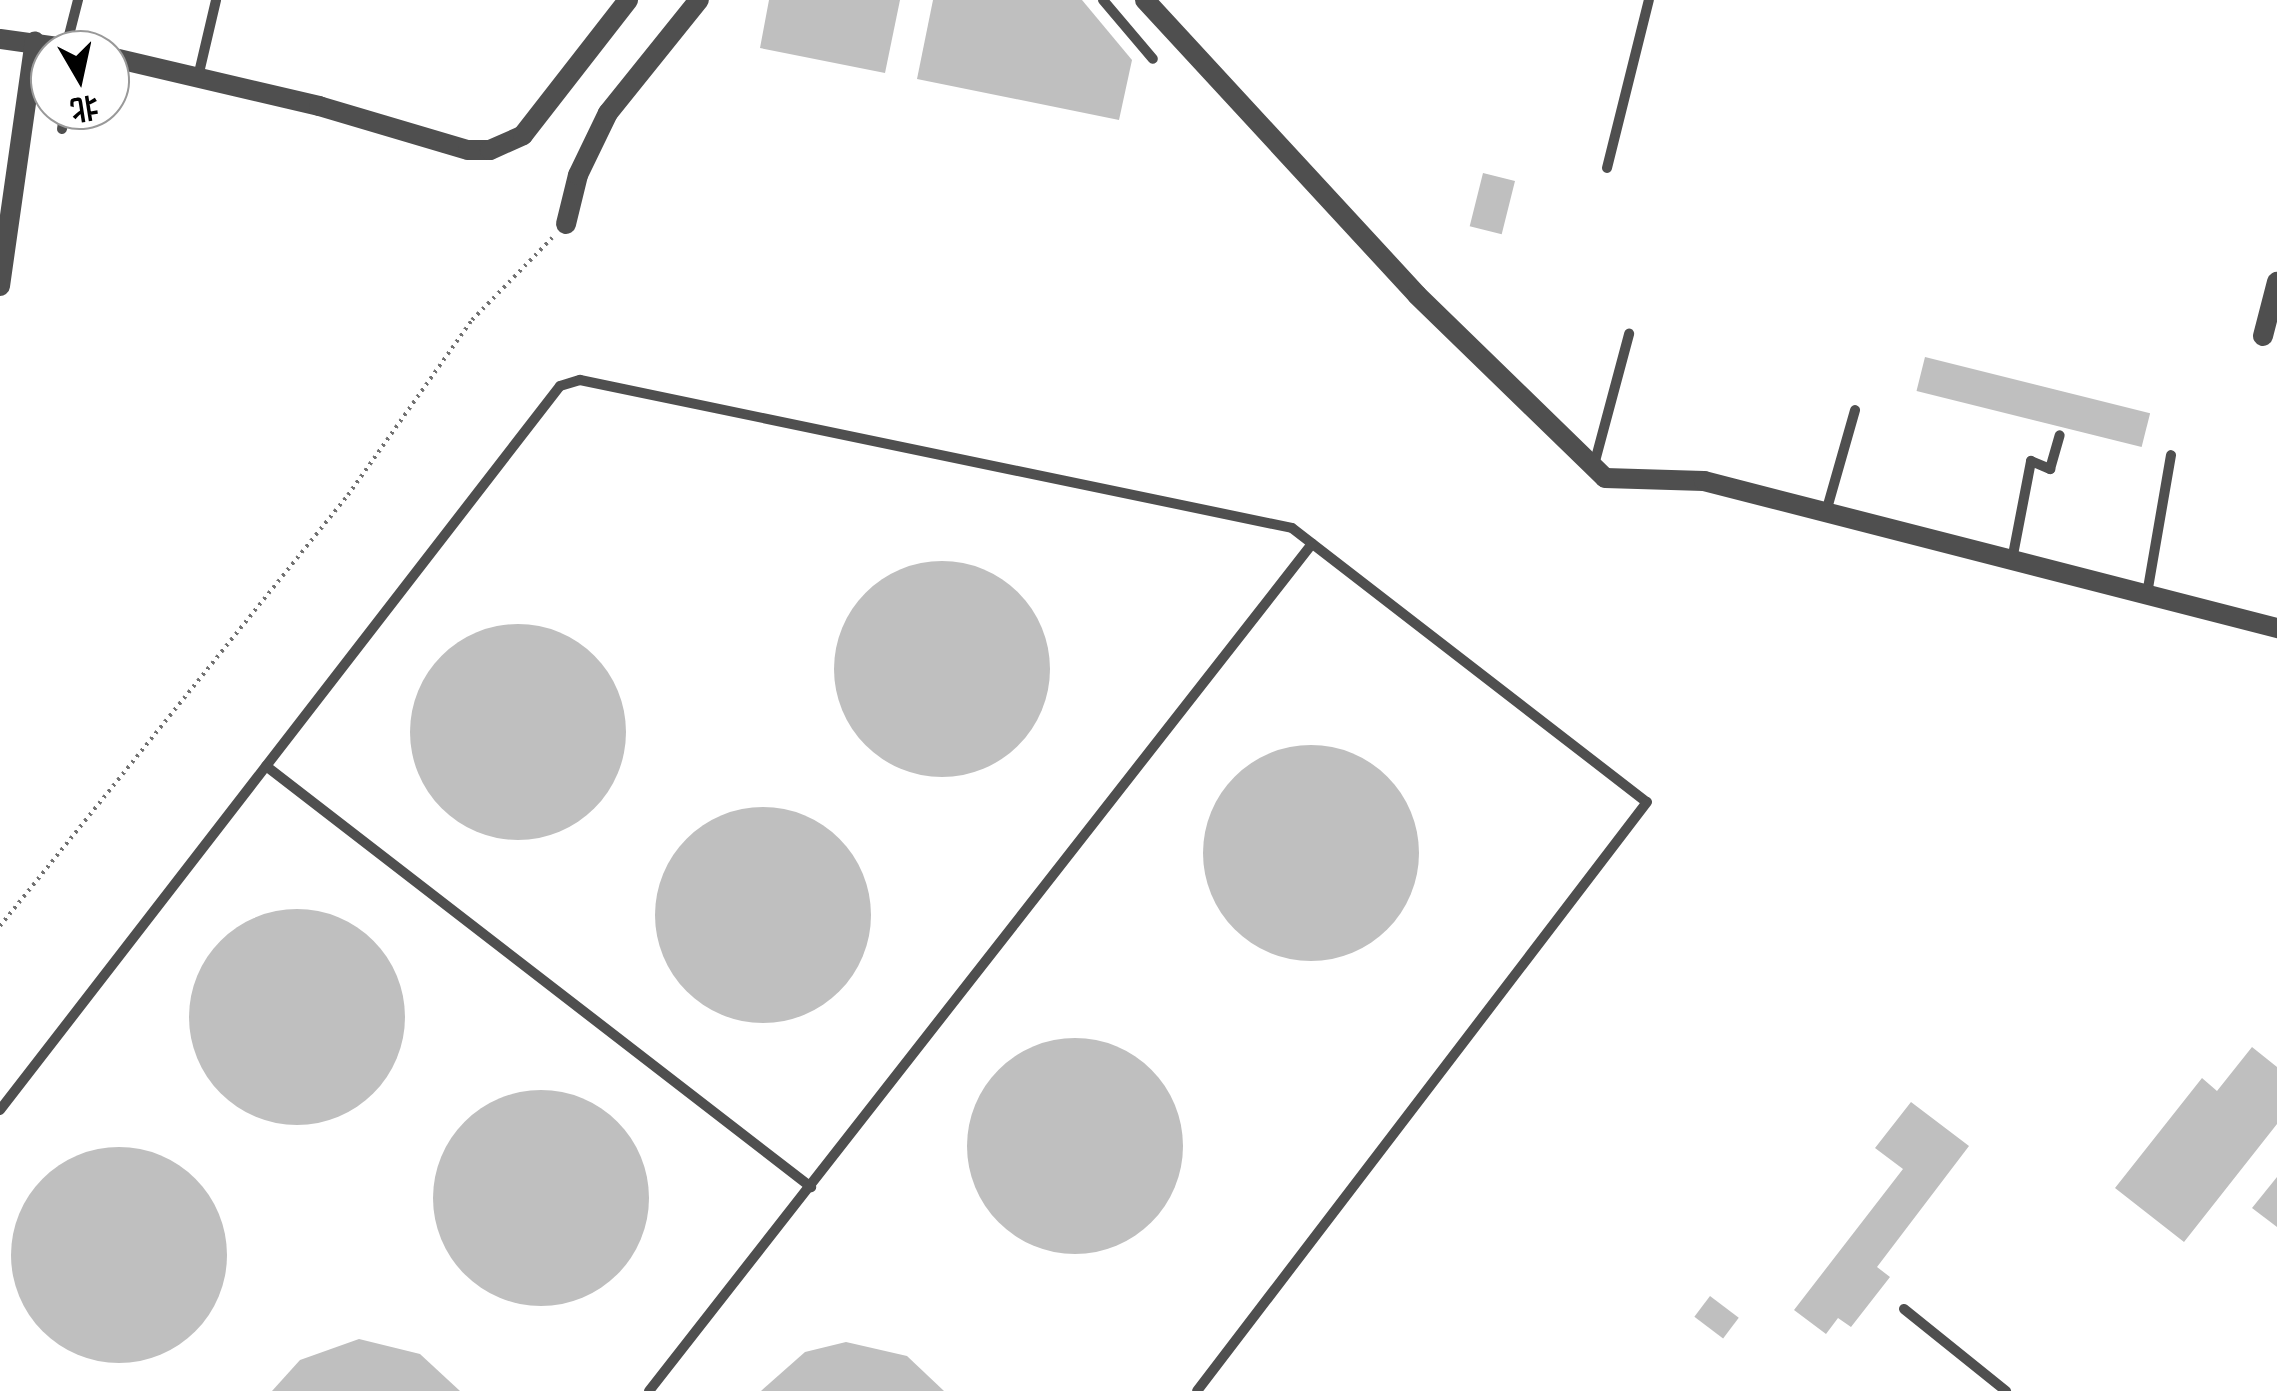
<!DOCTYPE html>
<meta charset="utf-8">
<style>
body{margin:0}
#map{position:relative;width:2277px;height:1391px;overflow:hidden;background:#fff;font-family:Arial,"Noto Sans SC",sans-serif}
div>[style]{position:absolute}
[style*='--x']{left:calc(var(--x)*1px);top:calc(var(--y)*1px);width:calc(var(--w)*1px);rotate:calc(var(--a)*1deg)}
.building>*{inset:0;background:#bfbfbf;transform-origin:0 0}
.round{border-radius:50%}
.path>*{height:4px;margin-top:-2px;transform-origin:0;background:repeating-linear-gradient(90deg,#717171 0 2.5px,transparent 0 7.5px)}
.service>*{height:10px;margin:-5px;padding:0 5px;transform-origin:5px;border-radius:5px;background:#4f4f4f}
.minor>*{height:20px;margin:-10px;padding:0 10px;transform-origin:10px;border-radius:10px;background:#4f4f4f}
span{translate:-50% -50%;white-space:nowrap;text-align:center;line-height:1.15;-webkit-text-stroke:8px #fff;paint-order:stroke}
.north{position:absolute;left:30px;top:30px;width:100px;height:100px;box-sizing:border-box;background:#fff;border:2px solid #999;border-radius:50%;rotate:171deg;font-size:28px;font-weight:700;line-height:40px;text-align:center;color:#000}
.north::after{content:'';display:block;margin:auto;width:35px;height:45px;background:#000;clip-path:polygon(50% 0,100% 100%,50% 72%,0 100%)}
</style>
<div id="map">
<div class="building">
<div style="clip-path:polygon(769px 0,900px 0,885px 73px,760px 48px)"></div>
<div style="clip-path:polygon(933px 0,1082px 0,1132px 60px,1119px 120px,917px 79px)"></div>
<div style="left:1483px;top:173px;width:33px;height:55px;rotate:14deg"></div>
<div style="left:1925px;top:357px;width:232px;height:35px;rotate:14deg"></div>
<div class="round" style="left:834px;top:561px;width:216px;height:216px"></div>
<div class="round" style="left:410px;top:624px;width:216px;height:216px"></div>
<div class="round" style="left:1203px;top:745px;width:216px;height:216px"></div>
<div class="round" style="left:655px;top:807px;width:216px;height:216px"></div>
<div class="round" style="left:189px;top:909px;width:216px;height:216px"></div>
<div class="round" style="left:967px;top:1038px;width:216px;height:216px"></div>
<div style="clip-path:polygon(2252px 1047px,2277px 1067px,2277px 1124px,2184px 1242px,2115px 1188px,2202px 1078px,2217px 1091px)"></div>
<div class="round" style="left:433px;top:1090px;width:216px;height:216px"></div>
<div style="clip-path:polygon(1911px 1102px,1969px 1146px,1877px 1267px,1890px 1277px,1851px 1327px,1838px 1318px,1826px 1334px,1794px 1310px,1903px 1169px,1875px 1148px)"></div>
<div class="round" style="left:11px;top:1147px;width:216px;height:216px"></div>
<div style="clip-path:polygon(2277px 1177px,2277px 1227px,2252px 1208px)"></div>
<div style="left:1710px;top:1296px;width:36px;height:26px;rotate:37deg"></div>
<div style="clip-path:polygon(359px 1339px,420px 1354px,460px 1391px,272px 1391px,300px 1360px)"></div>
<div style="clip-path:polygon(846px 1342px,907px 1356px,944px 1391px,761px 1391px,805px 1352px)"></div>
</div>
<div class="path">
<div style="--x:0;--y:926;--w:554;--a:-51.08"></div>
<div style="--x:348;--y:495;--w:214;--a:-54.7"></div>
<div style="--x:472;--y:320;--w:115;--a:-45.7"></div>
</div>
<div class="service">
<div style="--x:1103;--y:0;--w:77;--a:49.7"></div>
<div style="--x:66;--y:47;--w:49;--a:-75.7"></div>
<div style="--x:198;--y:77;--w:79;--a:-76.8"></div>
<div style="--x:62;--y:129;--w:19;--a:-81"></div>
<div style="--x:1607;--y:168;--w:173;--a:-76"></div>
<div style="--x:1594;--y:465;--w:136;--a:-75"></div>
<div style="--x:1826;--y:512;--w:106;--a:-74.1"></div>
<div style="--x:2012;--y:560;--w:101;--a:-79.1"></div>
<div style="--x:2031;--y:461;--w:21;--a:23"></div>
<div style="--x:2050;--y:469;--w:35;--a:-74"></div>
<div style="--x:2147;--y:594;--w:141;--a:-80.2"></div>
<div style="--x:266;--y:766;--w:689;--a:37.69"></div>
<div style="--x:0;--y:1110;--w:915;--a:-52.28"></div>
<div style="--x:560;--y:386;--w:21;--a:-17"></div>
<div style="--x:580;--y:380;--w:727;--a:11.74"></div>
<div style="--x:1292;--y:528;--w:448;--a:37.7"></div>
<div style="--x:1647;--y:802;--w:741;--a:127.38"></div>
<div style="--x:1904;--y:1309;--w:131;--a:38.8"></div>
<div style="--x:649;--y:1391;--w:1076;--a:-51.95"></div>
</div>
<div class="minor">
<div style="--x:1145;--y:0;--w:401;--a:47.3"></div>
<div style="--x:1417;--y:295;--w:262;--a:44.2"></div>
<div style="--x:1605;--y:478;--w:99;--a:1.7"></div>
<div style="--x:1704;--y:481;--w:592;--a:14.39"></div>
<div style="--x:0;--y:39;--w:80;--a:7.9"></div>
<div style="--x:110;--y:57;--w:215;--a:13.2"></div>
<div style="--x:319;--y:106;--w:155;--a:16.5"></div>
<div style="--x:468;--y:150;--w:22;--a:0"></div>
<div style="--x:490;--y:150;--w:36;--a:-24"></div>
<div style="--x:523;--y:135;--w:171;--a:-52.1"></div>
<div style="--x:566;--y:224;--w:50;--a:-76.2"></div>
<div style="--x:578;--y:175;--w:69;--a:-64.2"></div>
<div style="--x:608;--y:113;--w:145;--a:-51.2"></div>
<div style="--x:0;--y:286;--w:247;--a:-81.9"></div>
<div style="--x:2263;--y:336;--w:56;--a:-75.5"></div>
</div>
<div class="north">北</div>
</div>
